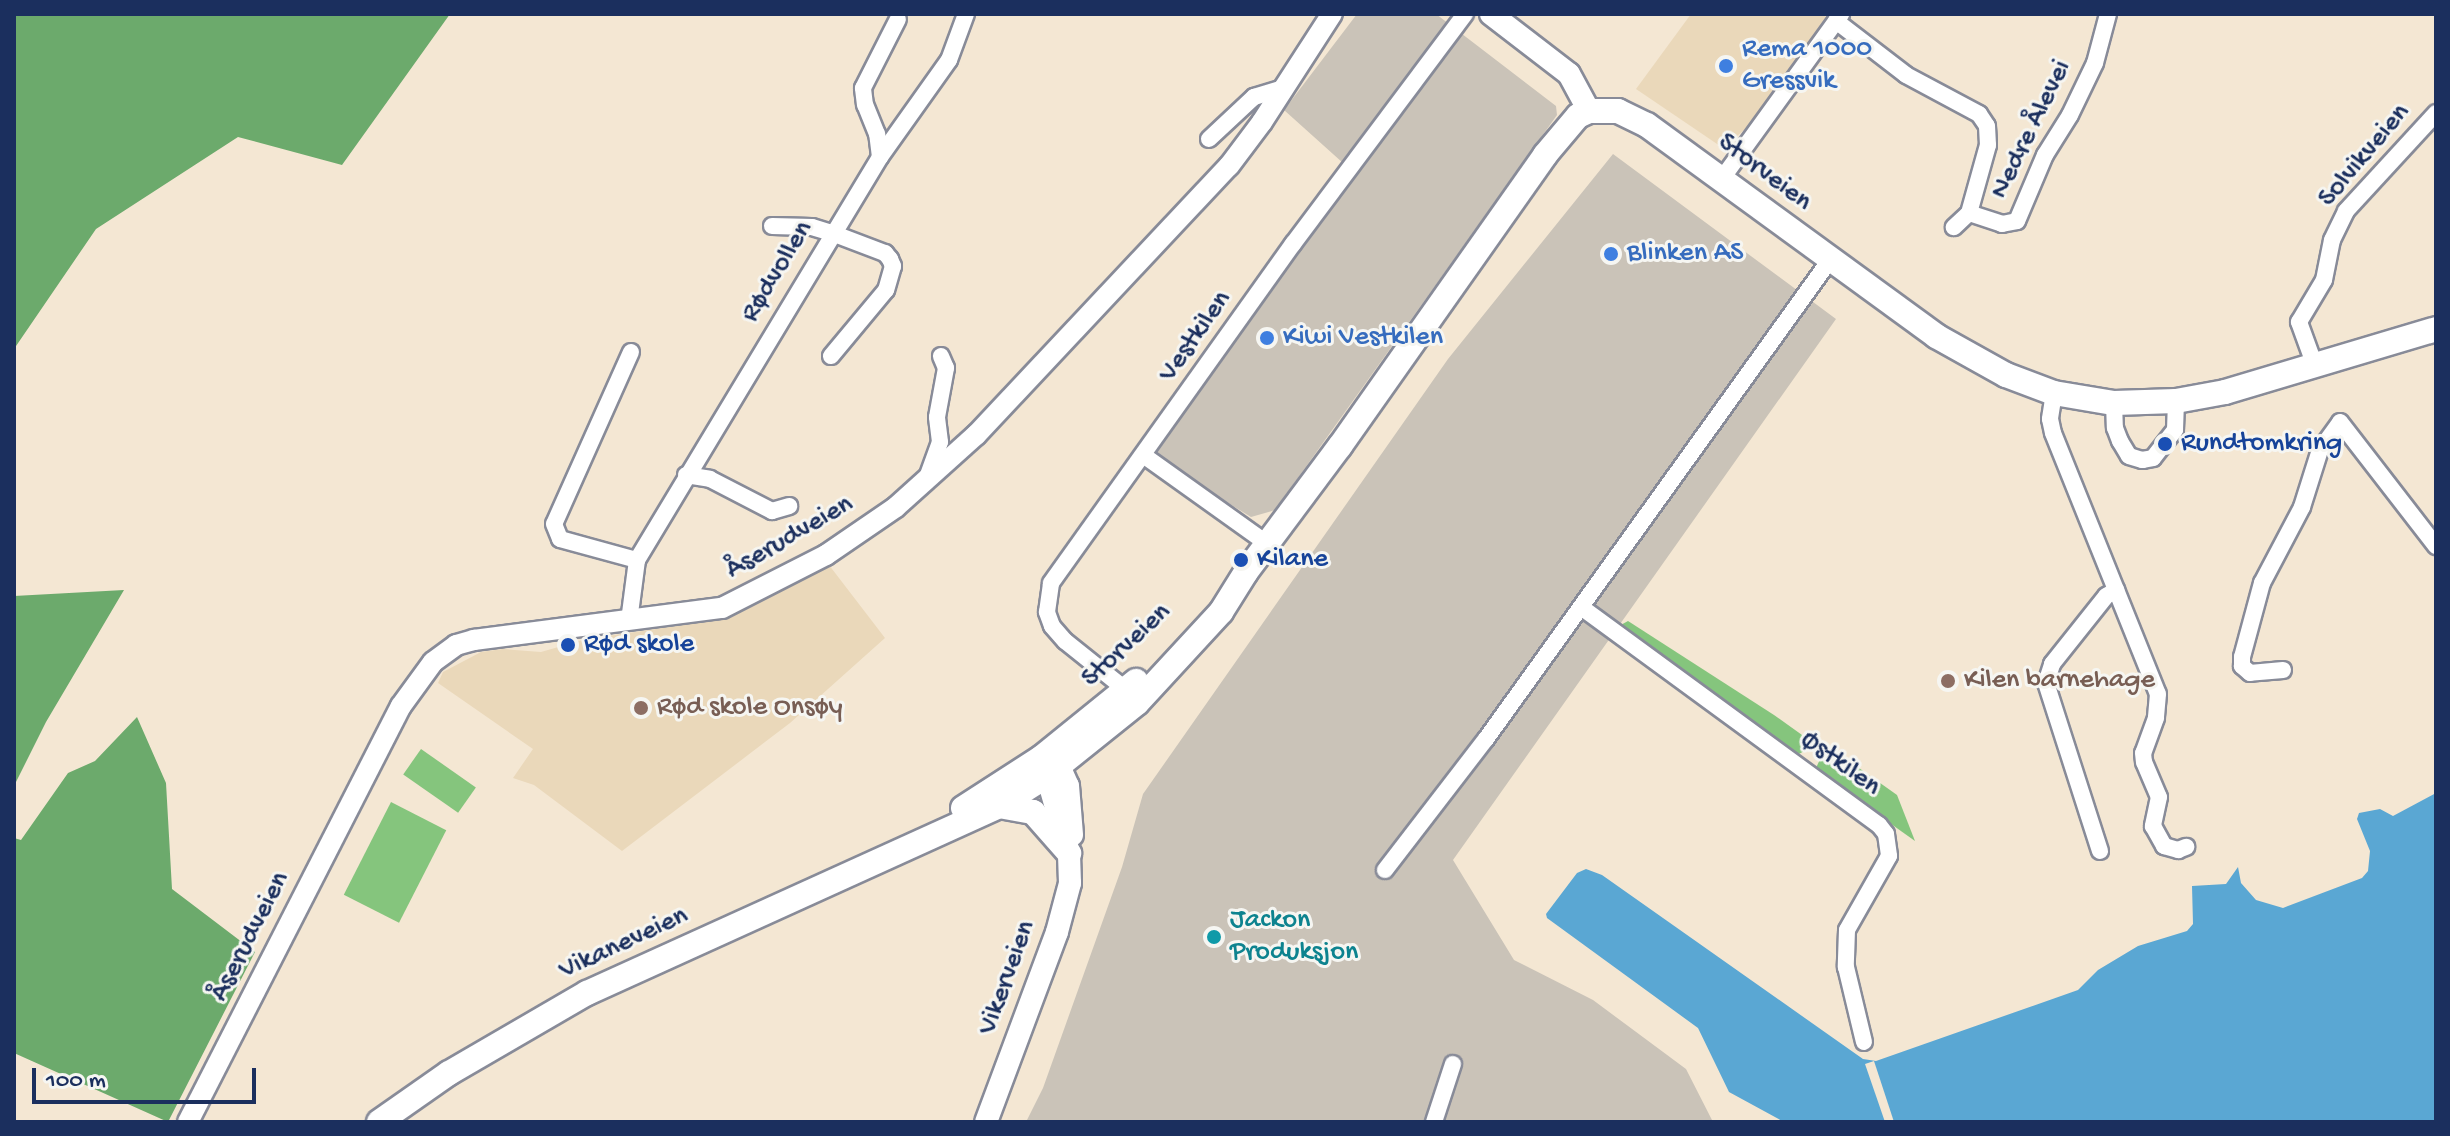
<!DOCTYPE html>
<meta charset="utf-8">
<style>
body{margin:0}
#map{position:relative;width:2450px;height:1136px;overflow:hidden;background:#f4e7d3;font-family:"Gochi Hand",sans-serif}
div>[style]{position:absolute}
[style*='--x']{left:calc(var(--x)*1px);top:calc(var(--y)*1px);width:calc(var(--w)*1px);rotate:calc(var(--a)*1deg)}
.built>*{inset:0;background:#ead8ba}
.industrial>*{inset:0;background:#cac3b8}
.green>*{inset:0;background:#85c57d;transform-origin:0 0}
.forest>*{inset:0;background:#6caa6c}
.water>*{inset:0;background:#5aa7d3}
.pier>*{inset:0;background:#f4e7d3}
.roads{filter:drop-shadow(2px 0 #888b98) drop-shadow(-2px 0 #888b98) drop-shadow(0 2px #888b98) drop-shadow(0 -2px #888b98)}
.minor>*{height:16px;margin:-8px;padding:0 8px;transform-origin:8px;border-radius:8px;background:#fff}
.tertiary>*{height:20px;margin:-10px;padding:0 10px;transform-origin:10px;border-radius:10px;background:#fff}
.secondary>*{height:22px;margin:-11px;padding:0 11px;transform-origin:11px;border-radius:11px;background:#fff}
.primary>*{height:24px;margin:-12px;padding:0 12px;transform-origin:12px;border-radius:12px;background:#fff}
.dots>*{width:22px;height:22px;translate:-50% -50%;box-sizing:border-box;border:4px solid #f6f6f2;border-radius:50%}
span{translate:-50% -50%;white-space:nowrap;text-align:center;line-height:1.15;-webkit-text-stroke:6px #f6f6f2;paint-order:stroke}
.shop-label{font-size:28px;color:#366cbe}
.left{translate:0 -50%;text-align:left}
.street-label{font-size:28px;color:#1b2f5e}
.transit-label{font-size:28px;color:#164399}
.education-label{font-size:28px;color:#785e54}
.culture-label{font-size:28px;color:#0d838f}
.frame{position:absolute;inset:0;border:16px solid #1b2f5e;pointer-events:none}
.scale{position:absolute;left:32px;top:1068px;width:224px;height:36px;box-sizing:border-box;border:4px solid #1b2f5e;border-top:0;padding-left:10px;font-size:24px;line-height:28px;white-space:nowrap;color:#1b2f5e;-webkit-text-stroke:6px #f6f6f2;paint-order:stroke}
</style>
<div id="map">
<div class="built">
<div style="clip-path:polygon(1691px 14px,1822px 14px,1829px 19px,1758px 118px,1723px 148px,1636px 89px)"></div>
<div style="clip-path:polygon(829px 565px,885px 638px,790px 723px,622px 851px,534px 785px,513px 778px,533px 749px,438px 683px,443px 672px,481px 652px,503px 649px,541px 652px,586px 639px,726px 619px)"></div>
</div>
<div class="industrial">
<div style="clip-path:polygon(1357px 14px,1436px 14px,1556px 106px,1557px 115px,1275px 510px,1251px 517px,1194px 482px,1140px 441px,1343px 163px,1284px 110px)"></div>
<div style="clip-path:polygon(1613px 154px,1836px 319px,1453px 860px,1514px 960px,1593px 1000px,1686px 1069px,1713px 1122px,1026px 1122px,1043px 1088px,1122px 867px,1143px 794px,1448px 359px)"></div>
</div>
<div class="green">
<div style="clip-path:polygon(1628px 621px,1774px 715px,1816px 745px,1795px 756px,1619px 626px)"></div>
<div style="left:421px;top:749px;width:67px;height:31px;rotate:35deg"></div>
<div style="clip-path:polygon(1824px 751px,1852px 763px,1897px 795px,1915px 841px,1815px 770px)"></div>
<div style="left:391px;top:802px;width:62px;height:104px;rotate:27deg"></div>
</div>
<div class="forest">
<div style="clip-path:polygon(14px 14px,450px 14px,342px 165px,238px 137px,96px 229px,14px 349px)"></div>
<div style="clip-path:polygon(124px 590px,46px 722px,14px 786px,14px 596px)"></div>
<div style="clip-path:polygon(137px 717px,166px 783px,172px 889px,255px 952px,168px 1122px,14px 1053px,14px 838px,21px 840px,68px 773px,95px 761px)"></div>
</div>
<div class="water">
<div style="clip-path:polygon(2436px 793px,2436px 1122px,1784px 1122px,1729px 1092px,1698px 1028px,1547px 918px,1546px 914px,1577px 873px,1586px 869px,1602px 875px,1863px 1059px,1876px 1061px,2078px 990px,2098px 970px,2138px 946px,2187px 931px,2193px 924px,2192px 886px,2226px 884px,2238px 867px,2241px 883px,2256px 900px,2283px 908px,2362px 878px,2368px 871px,2370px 851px,2357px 819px,2359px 813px,2380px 809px,2393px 816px)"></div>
</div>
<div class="pier">
<div style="clip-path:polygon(1874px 1061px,1894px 1122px,1885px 1122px,1865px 1064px)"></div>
</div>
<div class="roads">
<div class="minor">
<div style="--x:1836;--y:21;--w:88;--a:37.6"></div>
<div style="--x:1906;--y:75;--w:83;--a:28.1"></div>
<div style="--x:1979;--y:114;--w:14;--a:56"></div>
<div style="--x:1987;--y:126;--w:19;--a:87"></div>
<div style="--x:1988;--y:145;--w:71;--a:105.6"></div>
<div style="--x:1969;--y:213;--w:21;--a:137"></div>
<div style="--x:1209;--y:139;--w:62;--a:-43"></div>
<div style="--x:1254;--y:97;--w:31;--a:-17"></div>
<div style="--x:880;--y:157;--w:23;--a:-97"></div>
<div style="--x:877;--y:134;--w:31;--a:-112"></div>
<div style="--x:865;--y:105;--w:17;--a:-97"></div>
<div style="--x:863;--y:88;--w:77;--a:-63.1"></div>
<div style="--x:1721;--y:180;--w:205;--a:-54.1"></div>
<div style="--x:1969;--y:213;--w:35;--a:18"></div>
<div style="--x:2002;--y:224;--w:15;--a:-11"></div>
<div style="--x:2017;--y:221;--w:72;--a:-67"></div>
<div style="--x:2045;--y:155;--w:47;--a:-58"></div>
<div style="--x:2070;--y:115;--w:58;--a:-64.3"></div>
<div style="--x:2095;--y:63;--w:51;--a:-75.1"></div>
<div style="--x:772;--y:226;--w:40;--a:1.4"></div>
<div style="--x:812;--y:227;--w:21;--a:17"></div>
<div style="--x:832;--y:233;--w:57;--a:20.7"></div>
<div style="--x:885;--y:253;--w:8;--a:50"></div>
<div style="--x:890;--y:259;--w:8;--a:67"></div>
<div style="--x:893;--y:266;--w:25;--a:106"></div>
<div style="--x:886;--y:290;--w:86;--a:129.8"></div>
<div style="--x:631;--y:352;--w:188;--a:114.1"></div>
<div style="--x:554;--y:524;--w:16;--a:68"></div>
<div style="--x:560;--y:539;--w:80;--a:15.3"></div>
<div style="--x:2315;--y:366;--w:47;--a:-110"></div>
<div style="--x:2299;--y:322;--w:49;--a:-59.2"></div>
<div style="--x:2324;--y:280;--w:41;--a:-78.7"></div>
<div style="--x:2332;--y:240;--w:32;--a:-64"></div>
<div style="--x:2346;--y:211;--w:133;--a:-47.4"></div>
<div style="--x:2054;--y:393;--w:26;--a:99"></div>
<div style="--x:2050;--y:419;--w:14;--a:78"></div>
<div style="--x:2053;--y:433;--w:281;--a:68.1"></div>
<div style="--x:2158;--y:694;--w:24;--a:95"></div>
<div style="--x:2156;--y:718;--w:37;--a:110"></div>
<div style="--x:2143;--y:753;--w:9;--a:84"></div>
<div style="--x:2144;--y:762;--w:38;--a:67"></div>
<div style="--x:2159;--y:797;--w:30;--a:102"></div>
<div style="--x:2153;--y:826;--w:23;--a:61"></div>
<div style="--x:2164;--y:846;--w:15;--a:16"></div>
<div style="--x:2178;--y:850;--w:9;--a:-21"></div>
<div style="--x:2114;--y:403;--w:25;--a:88"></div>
<div style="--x:2115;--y:428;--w:14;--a:69"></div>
<div style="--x:2120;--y:441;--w:17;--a:59"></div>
<div style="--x:2129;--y:456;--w:14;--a:17"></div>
<div style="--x:2142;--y:460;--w:11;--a:-10"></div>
<div style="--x:2153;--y:458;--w:36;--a:-52"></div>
<div style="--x:2175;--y:430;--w:29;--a:-88"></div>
<div style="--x:1143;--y:455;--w:153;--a:35.5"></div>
<div style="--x:686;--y:475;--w:24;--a:9"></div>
<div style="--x:710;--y:479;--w:70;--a:27.3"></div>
<div style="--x:772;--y:511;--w:18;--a:-16"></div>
<div style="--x:928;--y:475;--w:35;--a:-70"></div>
<div style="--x:940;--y:442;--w:25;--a:-97"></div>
<div style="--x:937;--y:417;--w:50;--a:-79.6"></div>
<div style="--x:946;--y:368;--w:13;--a:-113"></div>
<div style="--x:1581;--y:607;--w:369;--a:36.2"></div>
<div style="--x:1879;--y:825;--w:11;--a:52"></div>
<div style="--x:1886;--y:834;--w:22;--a:82"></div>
<div style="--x:1889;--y:856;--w:85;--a:119.6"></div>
<div style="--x:1847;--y:930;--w:37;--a:92"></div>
<div style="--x:1846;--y:967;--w:77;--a:76.5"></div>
<div style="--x:629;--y:621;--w:62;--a:-82.5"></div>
<div style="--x:637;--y:560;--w:471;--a:-58.9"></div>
<div style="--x:880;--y:157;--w:119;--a:-54.6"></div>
<div style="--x:949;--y:60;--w:49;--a:-69.7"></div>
<div style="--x:2283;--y:670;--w:33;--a:175"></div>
<div style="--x:2250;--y:673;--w:11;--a:-139"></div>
<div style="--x:2242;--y:666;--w:9;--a:-90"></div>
<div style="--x:2242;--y:657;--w:77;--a:-74.9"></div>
<div style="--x:2262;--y:583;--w:86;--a:-62.2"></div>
<div style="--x:2302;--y:507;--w:60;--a:-72.5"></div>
<div style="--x:2320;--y:450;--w:34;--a:-54"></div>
<div style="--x:2340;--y:422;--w:157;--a:52.3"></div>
<div style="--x:1120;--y:685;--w:70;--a:-141.3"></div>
<div style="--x:1065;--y:641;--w:20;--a:-131"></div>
<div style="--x:1052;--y:626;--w:15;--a:-110"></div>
<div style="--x:1047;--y:612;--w:29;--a:-82"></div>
<div style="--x:1051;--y:583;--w:417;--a:-54.5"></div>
<div style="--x:1293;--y:244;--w:287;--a:-53.2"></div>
<div style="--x:2100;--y:851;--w:176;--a:-107.8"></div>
<div style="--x:2046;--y:683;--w:20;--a:-72"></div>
<div style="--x:2052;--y:664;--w:87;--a:-51.5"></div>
<div style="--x:2106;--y:596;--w:12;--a:-31"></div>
<div style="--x:1385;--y:870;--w:165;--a:-52.4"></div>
<div style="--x:1486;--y:739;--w:590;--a:-54.32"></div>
<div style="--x:1434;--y:1122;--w:61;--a:-71.9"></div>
</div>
<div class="tertiary">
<div style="--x:188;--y:1122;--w:467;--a:-62.9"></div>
<div style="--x:401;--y:706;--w:54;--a:-54"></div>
<div style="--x:433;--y:662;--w:29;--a:-36"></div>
<div style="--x:456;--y:645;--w:19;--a:-16"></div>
<div style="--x:474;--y:640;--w:250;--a:-7.4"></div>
<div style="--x:722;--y:608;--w:117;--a:-27"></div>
<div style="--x:826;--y:555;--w:85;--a:-34.4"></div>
<div style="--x:896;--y:507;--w:108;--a:-42"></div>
<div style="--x:976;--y:435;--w:369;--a:-46.8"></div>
<div style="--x:1229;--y:166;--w:55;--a:-53.1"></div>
<div style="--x:1262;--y:122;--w:129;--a:-57.1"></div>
</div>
<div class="secondary">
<div style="--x:1491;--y:14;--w:98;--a:37.6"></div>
<div style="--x:1569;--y:74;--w:42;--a:61.6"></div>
<div style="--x:1043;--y:757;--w:18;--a:29"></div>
<div style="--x:1059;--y:766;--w:22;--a:66"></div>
<div style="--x:1068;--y:786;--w:49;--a:85.3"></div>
<div style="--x:986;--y:1122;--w:203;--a:-69.5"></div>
<div style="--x:1057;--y:932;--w:51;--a:-75.1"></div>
<div style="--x:1070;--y:883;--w:30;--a:-92"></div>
<div style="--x:1069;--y:853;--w:95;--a:-105.9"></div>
</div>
<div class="primary">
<div style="--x:999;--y:806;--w:35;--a:10"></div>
<div style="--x:1033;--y:812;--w:55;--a:48.7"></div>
<div style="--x:963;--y:808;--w:94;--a:-32.8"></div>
<div style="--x:1042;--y:757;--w:121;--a:-39"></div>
<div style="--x:379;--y:1122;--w:85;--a:-35"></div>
<div style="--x:449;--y:1073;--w:160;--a:-30.1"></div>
<div style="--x:587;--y:993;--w:452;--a:-24.4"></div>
<div style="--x:999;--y:806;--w:54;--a:-32.2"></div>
<div style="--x:1045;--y:777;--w:118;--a:-38.8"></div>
<div style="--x:1137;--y:703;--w:124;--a:-47.3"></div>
<div style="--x:1221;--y:612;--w:47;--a:-58"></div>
<div style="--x:1246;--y:572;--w:157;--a:-53.3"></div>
<div style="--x:1340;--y:446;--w:356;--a:-54.8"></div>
<div style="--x:1545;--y:155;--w:51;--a:-49.8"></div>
<div style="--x:1578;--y:116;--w:12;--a:-24"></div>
<div style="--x:1589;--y:111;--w:29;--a:0"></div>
<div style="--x:1618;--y:111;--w:32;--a:26"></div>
<div style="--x:1647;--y:125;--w:358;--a:36.1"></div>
<div style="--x:1936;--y:336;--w:80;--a:29.1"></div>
<div style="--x:2006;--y:375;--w:51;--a:20.6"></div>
<div style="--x:2054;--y:393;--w:61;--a:9.5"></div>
<div style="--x:2114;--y:403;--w:62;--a:-1.8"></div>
<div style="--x:2176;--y:401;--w:50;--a:-10.4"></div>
<div style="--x:2225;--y:392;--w:220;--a:-16.6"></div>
</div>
</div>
<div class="dots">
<div style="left:1726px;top:66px;background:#3f7fe0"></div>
<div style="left:1611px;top:254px;background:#3f7fe0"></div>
<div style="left:1267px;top:338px;background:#3f7fe0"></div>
<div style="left:2165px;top:444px;background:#1a4fb4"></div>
<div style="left:1241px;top:560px;background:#1a4fb4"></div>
<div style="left:568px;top:645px;background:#1a4fb4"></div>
<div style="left:1948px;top:681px;background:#8d6e63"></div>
<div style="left:641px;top:708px;background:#8d6e63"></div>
<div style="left:1214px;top:937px;background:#0f9aa8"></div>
</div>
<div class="shop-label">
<span class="left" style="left:1742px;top:66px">Rema 1000<br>Gressvik</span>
<span class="left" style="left:1627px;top:254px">Blinken AS</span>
<span class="left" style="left:1283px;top:338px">Kiwi Vestkilen</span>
</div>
<div class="street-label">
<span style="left:2032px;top:130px;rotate:-64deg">Nedre Ålevei</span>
<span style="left:2365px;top:156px;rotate:-50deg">Solvikveien</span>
<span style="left:1764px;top:173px;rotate:37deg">Storveien</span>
<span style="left:778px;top:272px;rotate:-59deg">Rødvollen</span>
<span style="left:1196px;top:337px;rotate:-55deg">Vestkilen</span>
<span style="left:790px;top:538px;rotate:-30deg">Åserudveien</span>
<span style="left:1127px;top:646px;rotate:-43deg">Storveien</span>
<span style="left:1840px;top:764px;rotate:36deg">Østkilen</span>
<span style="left:251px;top:937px;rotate:-63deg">Åserudveien</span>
<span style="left:624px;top:944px;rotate:-25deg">Vikaneveien</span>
<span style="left:1008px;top:978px;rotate:-70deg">Vikerveien</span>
</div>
<div class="transit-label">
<span class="left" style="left:2181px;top:444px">Rundtomkring</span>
<span class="left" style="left:1257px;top:560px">Kilane</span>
<span class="left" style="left:584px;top:645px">Rød skole</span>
</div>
<div class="education-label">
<span class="left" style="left:1964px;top:681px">Kilen barnehage</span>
<span class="left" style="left:657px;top:708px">Rød skole Onsøy</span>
</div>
<div class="culture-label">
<span class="left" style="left:1230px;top:937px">Jackon<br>Produksjon</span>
</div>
<div class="frame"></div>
<div class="scale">100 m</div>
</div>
